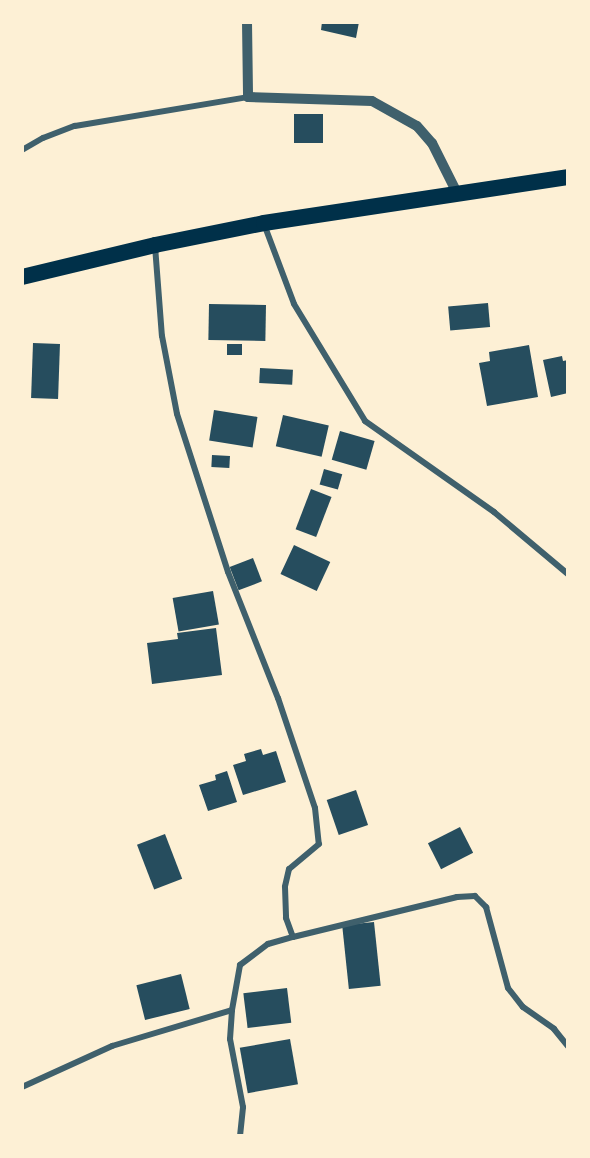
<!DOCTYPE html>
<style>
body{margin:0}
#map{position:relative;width:590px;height:1158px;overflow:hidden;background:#fdf0d5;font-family:"Public Sans",sans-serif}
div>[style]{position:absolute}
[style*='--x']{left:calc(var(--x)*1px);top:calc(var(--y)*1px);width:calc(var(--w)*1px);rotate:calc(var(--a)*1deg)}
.building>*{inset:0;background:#264d5e;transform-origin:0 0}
.minor>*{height:6px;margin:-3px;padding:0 3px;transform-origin:3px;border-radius:3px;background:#3f606c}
.tertiary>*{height:10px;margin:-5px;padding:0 5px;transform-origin:5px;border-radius:5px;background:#3f606c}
.trunk>*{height:16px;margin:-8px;padding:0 8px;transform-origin:8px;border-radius:8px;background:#003049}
span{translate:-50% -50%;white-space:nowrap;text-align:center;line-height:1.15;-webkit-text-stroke:5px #fdf0d5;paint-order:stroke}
.frame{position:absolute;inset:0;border:24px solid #fdf0d5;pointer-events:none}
</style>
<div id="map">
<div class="building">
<div style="clip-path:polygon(322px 22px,359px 22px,356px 38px,321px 30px)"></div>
<div style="left:294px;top:114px;width:29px;height:29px"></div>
<div style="left:488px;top:303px;width:24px;height:40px;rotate:85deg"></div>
<div style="left:209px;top:304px;width:57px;height:36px;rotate:1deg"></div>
<div style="left:33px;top:343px;width:27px;height:55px;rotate:2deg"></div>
<div style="left:227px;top:344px;width:15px;height:11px"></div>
<div style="clip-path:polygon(529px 345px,538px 397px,487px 406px,479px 363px,490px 361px,489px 352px)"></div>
<div style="clip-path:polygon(562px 356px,563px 361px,568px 360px,568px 393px,551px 397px,543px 360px)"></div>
<div style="left:260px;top:368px;width:33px;height:15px;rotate:3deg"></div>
<div style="left:214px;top:410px;width:44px;height:31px;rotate:9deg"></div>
<div style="left:283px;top:415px;width:47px;height:32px;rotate:13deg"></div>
<div style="left:340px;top:431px;width:36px;height:30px;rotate:16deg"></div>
<div style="left:212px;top:455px;width:18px;height:12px;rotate:3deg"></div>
<div style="left:324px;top:469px;width:19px;height:16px;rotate:16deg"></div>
<div style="left:311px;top:489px;width:22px;height:43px;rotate:21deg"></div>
<div style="left:294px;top:545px;width:40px;height:32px;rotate:25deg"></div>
<div style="left:253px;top:558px;width:25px;height:25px;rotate:69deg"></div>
<div style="left:213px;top:591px;width:34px;height:41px;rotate:80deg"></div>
<div style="clip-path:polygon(216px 628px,222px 675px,152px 684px,147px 643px,178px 639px,177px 633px)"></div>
<div style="clip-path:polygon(261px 749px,263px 755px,276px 751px,286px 782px,243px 795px,233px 765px,246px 761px,244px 754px)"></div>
<div style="clip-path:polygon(227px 771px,237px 802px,208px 811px,199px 785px,216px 780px,215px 775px)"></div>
<div style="left:356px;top:790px;width:37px;height:31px;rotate:71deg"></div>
<div style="left:460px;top:827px;width:29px;height:36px;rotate:63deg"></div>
<div style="left:165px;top:834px;width:48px;height:30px;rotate:69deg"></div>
<div style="left:374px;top:922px;width:64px;height:32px;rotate:84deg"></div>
<div style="left:181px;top:974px;width:36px;height:46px;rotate:76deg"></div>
<div style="left:287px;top:988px;width:35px;height:44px;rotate:83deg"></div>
<div style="left:290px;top:1039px;width:46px;height:51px;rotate:80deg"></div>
</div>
<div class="minor">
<div style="--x:22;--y:150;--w:24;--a:-30"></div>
<div style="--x:43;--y:138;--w:34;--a:-21"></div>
<div style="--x:75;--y:126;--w:175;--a:-9.5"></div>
<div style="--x:264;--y:224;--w:85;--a:69.4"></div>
<div style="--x:294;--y:304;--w:137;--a:58.7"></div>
<div style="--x:365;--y:421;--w:158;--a:35.2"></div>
<div style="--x:494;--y:512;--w:97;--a:40"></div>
<div style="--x:155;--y:246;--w:90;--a:85.6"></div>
<div style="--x:162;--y:336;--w:79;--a:79.1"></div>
<div style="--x:177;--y:414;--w:166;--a:72.1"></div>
<div style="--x:228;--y:572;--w:136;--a:68.4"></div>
<div style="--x:278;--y:698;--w:116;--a:71.4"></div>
<div style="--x:315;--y:808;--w:36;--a:84"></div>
<div style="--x:319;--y:844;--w:39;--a:140"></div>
<div style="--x:289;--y:869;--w:18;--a:103"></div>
<div style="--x:285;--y:887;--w:31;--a:88"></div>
<div style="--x:286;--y:918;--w:20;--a:70"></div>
<div style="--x:22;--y:1087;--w:99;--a:-24.5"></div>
<div style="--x:112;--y:1046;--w:125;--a:-16.7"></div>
<div style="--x:240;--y:1136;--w:29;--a:-84"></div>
<div style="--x:243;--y:1107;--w:69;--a:-100.8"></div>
<div style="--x:230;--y:1039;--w:29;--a:-86"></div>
<div style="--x:232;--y:1010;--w:46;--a:-79.9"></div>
<div style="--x:240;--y:965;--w:35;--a:-37"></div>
<div style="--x:268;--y:944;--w:26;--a:-16"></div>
<div style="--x:293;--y:937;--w:169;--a:-13.7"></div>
<div style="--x:457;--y:897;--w:18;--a:-3"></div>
<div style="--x:475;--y:896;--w:16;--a:45"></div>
<div style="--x:486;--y:907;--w:84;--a:74.8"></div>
<div style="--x:508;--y:988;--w:24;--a:52"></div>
<div style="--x:523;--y:1007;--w:38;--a:35"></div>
<div style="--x:554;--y:1029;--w:22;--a:51"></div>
</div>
<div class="tertiary">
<div style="--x:247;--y:22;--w:75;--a:89.2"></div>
<div style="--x:248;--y:97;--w:124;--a:1.8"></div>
<div style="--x:372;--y:101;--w:51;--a:29.1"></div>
<div style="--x:417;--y:126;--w:23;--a:49"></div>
<div style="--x:432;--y:143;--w:56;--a:63.4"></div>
</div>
<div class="trunk">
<div style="--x:22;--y:277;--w:137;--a:-13.5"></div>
<div style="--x:155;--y:245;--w:111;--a:-11.4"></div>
<div style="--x:264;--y:223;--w:307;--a:-8.6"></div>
</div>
<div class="frame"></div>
</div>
